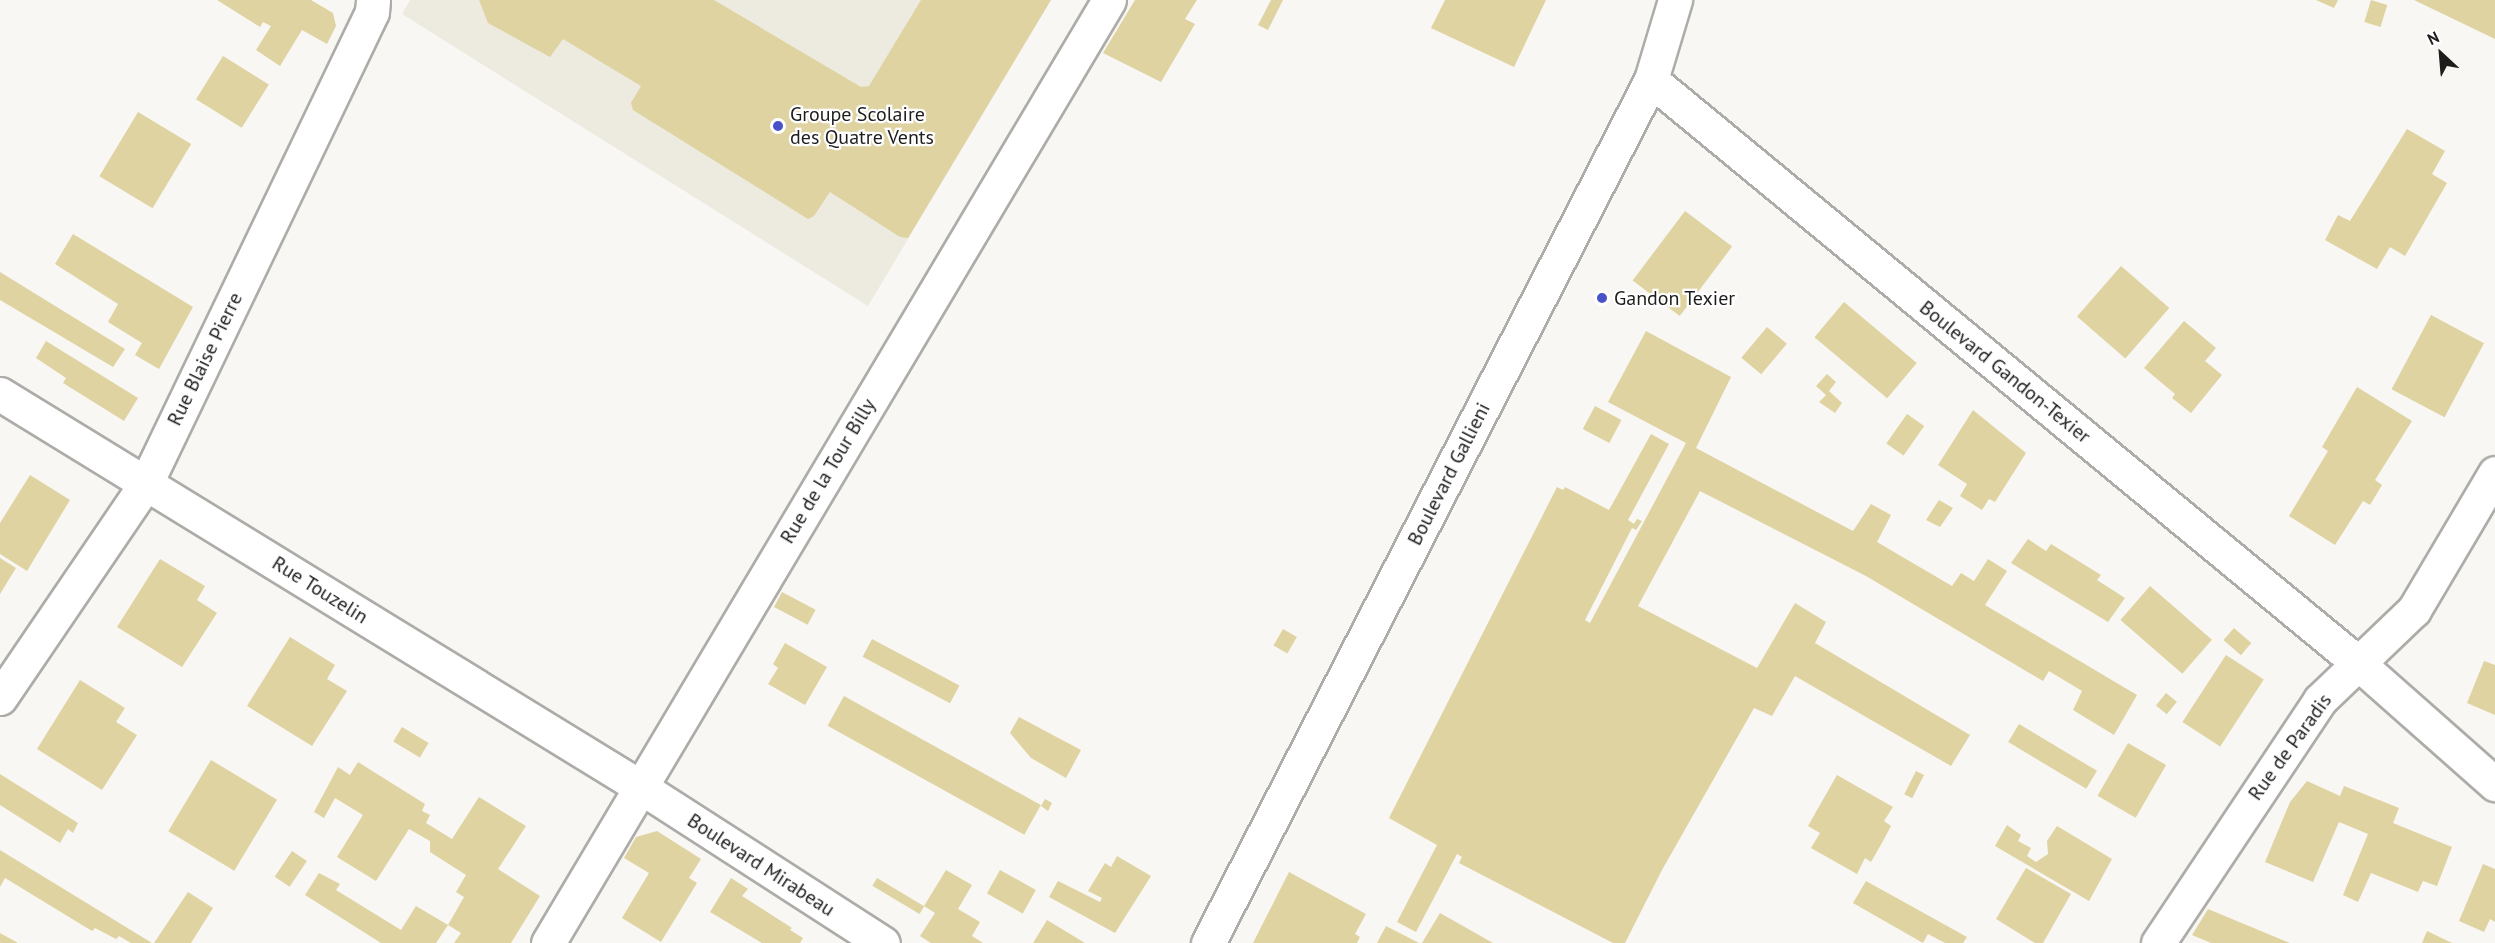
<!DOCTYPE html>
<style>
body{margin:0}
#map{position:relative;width:2495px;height:943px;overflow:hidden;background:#f8f7f3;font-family:"PT Sans",sans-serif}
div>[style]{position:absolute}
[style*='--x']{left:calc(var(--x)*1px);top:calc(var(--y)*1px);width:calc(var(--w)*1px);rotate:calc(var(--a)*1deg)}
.built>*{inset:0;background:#edeadf}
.building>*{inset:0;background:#dfd3a2;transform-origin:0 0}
.roads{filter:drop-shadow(2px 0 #adaca8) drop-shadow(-2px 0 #adaca8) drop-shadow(0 2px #adaca8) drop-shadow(0 -2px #adaca8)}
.street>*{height:33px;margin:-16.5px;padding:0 16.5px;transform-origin:16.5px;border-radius:16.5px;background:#fff}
.secondary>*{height:33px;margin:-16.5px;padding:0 16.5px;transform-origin:16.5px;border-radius:16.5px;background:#fff}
.dots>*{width:16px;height:16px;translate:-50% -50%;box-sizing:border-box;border:3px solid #fff;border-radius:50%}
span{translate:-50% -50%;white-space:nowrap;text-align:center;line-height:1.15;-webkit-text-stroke:4.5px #fff;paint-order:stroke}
.poi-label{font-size:20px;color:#1e1d1c}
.left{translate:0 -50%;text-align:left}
.street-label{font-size:20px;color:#1e1d1c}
.north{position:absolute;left:2411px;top:24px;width:60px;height:60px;-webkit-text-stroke:4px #fff;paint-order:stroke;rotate:334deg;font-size:16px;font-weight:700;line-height:24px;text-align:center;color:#1e1d1c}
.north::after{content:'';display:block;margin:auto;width:21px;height:27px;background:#1e1d1c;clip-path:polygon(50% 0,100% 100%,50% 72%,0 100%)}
</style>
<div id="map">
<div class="built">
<div style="clip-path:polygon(410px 0,1051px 0,868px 306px,402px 14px)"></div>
</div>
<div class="building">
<div style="clip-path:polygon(217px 0,311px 0,333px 13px,336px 26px,327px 44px,302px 30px,280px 66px,256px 50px,271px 26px,263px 22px,260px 27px)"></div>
<div style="clip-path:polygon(479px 0,714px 0,861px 87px,869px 86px,921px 0,1051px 0,908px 238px,900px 237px,830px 192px,814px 216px,808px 219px,633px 110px,631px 103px,641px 86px,563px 39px,550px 57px,488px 23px)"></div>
<div style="clip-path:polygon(1135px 0,1197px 0,1185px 19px,1195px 24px,1161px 82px,1103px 53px)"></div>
<div style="clip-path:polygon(1271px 0,1283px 0,1268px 30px,1258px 25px)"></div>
<div style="clip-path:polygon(1445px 0,1546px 0,1514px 67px,1431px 28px)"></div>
<div style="clip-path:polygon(2316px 0,2338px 0,2334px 8px)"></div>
<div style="left:2371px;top:0;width:17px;height:23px;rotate:17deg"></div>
<div style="clip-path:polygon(2414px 0,2495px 0,2495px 39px)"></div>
<div style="left:223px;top:56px;width:54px;height:51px;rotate:32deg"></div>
<div style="left:138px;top:112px;width:62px;height:75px;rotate:31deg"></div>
<div style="clip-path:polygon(2407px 129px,2445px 151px,2432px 174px,2447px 183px,2405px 256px,2390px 247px,2377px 269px,2325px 240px,2338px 215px,2350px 221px)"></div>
<div style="left:1685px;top:211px;width:59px;height:87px;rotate:37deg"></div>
<div style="clip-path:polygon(73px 234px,193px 307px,159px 369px,135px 355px,142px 343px,108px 322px,118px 304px,55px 264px)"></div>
<div style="left:2121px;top:266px;width:64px;height:67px;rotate:41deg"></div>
<div style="clip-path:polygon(0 272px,125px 349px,113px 367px,0 300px)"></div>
<div style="left:1844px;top:302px;width:95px;height:46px;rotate:40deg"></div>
<div style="left:2431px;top:315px;width:60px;height:84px;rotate:28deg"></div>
<div style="clip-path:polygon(2184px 321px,2216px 348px,2205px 361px,2222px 375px,2191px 413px,2172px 398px,2175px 394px,2144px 368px)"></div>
<div style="left:1767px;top:327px;width:26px;height:40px;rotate:40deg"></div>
<div style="clip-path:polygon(1646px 331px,1731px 377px,1696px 448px,1853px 531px,1871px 504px,1891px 515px,1877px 542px,1952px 586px,1961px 573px,1974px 581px,1988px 559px,2007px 571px,1985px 605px,2137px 695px,2114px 735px,2073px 710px,2082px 691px,2049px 671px,2043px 681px,1866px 576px,1700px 491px,1638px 606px,1757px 668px,1795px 603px,1826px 622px,1815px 643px,1970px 735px,1951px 766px,1795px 676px,1772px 716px,1754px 708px,1662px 870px,1625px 943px,1613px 943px,1459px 863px,1462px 857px,1457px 854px,1416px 932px,1397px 922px,1437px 845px,1389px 818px,1557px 487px,1563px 490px,1565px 487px,1609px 510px,1651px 434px,1669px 444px,1628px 520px,1634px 524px,1637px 519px,1642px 521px,1636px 530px,1632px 528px,1585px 620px,1590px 623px,1686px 443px,1608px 402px)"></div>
<div style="clip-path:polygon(46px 341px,138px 398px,124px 421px,63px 383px,66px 378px,36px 358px)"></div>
<div style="clip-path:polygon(1827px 374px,1836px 382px,1829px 391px,1842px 403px,1835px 413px,1819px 402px,1826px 395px,1816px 386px)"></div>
<div style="clip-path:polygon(2357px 387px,2412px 421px,2375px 480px,2382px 485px,2370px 505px,2363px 501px,2335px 545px,2289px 516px,2328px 451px,2322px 447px)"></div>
<div style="left:1595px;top:406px;width:30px;height:26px;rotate:28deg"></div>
<div style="clip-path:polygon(1973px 410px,2026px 453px,1995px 502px,1989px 499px,1982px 510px,1960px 496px,1967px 484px,1938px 465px)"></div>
<div style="left:1907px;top:414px;width:21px;height:36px;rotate:35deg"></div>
<div style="clip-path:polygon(30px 475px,70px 500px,27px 571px,0 554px,0 523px)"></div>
<div style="clip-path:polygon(1939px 500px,1953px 508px,1940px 527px,1926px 520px)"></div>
<div style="clip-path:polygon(2028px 539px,2046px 551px,2051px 544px,2101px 575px,2097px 580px,2125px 598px,2108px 622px,2011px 563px)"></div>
<div style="clip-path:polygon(0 558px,16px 568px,0 594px)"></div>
<div style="clip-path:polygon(160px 559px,205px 586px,197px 600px,217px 613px,182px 667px,117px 627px)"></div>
<div style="left:2150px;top:586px;width:82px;height:45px;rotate:41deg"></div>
<div style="left:782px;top:592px;width:38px;height:17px;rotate:28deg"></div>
<div style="left:2234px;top:628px;width:23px;height:16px;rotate:41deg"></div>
<div style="left:1283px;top:629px;width:16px;height:19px;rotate:30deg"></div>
<div style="clip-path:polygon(290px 637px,335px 665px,327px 679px,347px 691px,312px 746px,247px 706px)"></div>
<div style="left:872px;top:639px;width:99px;height:20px;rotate:28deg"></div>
<div style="clip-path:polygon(785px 643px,827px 667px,805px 705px,768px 684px,778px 668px,773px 664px)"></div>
<div style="left:2226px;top:655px;width:45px;height:80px;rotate:33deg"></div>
<div style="clip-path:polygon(2484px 661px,2495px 665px,2495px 715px,2467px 703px)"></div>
<div style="clip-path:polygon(80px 680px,125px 708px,116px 722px,137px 735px,102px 790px,37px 749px)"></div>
<div style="left:2166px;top:693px;width:14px;height:16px;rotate:39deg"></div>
<div style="left:844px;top:696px;width:225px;height:34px;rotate:29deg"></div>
<div style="clip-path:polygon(1019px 717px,1081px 750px,1066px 778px,1031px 758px,1010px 733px)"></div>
<div style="left:2019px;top:724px;width:91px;height:21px;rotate:31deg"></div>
<div style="left:402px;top:727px;width:31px;height:17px;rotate:31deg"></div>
<div style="left:2128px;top:743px;width:44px;height:61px;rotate:30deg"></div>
<div style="left:211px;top:760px;width:77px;height:83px;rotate:31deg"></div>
<div style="clip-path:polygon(358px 762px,425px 804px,422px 811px,430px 815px,426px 823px,452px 839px,479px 797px,526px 826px,498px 869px,540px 896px,511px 943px,454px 943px,461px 933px,448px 925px,464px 897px,456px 892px,466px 875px,430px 852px,430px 841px,409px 829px,376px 881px,337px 857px,363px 815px,335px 798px,324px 818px,314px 812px,338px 767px,350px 775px)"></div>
<div style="left:1916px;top:771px;width:9px;height:26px;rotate:27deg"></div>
<div style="clip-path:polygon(0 774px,78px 823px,73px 833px,68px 829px,60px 843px,0 805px)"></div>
<div style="clip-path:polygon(1837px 775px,1893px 807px,1884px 821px,1891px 826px,1883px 841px,1871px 862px,1865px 858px,1857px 874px,1811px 848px,1820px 833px,1808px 826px)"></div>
<div style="clip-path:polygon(2307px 781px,2340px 796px,2344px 786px,2399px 808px,2393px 823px,2452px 847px,2437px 886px,2423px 881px,2418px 892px,2371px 873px,2358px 902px,2343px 895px,2368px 834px,2339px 822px,2313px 882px,2265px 862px,2290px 802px)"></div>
<div style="clip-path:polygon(1045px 799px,1052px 803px,1048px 811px,1041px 806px)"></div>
<div style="clip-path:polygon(2007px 825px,2021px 835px,2018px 841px,2031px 848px,2027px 856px,2036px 862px,2048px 854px,2047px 841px,2057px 826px,2112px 859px,2089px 901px,1995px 846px)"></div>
<div style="clip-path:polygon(657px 831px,701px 859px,689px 878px,697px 883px,661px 942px,622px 918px,649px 873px,624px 858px,636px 837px)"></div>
<div style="clip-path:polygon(0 850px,152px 943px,131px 943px,119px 936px,116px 939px,95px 928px,92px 931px,5px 878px,0 887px)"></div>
<div style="left:292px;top:851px;width:18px;height:31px;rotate:34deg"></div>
<div style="clip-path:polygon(1117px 856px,1151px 876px,1115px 933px,1049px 897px,1058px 881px,1100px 902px,1102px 898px,1088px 891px,1105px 863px,1111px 867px)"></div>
<div style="clip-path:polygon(2483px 864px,2495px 869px,2495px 922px,2490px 919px,2484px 932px,2459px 921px)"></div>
<div style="clip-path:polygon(2026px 868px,2071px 894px,2043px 943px,2035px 943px,1996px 919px)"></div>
<div style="clip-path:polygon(946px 870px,972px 885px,958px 909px,980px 922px,972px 936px,983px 943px,931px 943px,920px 936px,935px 913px,924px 906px)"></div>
<div style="left:1000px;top:870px;width:41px;height:27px;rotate:29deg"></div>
<div style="clip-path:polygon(1289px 872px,1366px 914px,1355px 934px,1360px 937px,1357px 943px,1253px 943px)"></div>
<div style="clip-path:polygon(319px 873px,340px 884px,336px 890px,401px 930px,416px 906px,448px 925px,436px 943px,381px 943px,305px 895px)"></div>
<div style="clip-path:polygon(731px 878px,748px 889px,742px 896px,792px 928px,790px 930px,803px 938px,800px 943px,762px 943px,710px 912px)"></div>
<div style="left:877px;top:878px;width:55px;height:9px;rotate:31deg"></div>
<div style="clip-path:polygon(1866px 881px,1967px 937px,1963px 943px,1945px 943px,1928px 934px,1923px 943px,1853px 903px)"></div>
<div style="clip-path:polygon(188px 892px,213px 908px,191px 943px,154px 943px)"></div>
<div style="clip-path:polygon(2208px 909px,2290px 943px,2211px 943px,2192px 935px)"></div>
<div style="clip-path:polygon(1440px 913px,1493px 943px,1422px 943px)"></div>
<div style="clip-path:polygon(1047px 920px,1085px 943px,1033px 943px)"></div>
<div style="clip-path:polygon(1386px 926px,1419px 943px,1377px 943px)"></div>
<div style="clip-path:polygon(2427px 931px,2452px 943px,2422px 943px)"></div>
<div style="clip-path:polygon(0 933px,18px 943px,0 943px)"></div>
</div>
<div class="roads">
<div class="street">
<div style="--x:1651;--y:80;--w:916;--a:39.51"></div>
<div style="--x:2358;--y:663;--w:183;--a:41.5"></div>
<div style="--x:0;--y:394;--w:750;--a:31.53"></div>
<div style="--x:639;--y:786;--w:290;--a:32.8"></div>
<div style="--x:0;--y:698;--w:260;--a:-55.8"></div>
<div style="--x:146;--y:483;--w:522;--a:-64.37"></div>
<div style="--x:372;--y:12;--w:12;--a:-85"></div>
<div style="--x:548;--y:943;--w:1097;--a:-59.25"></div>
<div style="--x:2158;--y:943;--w:292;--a:-56.3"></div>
<div style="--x:2320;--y:700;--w:130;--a:-43.8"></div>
<div style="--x:2414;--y:610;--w:159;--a:-59.4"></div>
</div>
<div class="secondary">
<div style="--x:1208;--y:943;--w:970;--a:-62.83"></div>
<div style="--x:1651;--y:80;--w:84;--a:-73.3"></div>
</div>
</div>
<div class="dots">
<div style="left:778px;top:126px;background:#4952c8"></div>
<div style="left:1602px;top:298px;background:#4952c8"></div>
</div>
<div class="poi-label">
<span class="left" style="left:790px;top:126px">Groupe Scolaire<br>des Quatre Vents</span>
<span class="left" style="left:1614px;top:298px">Gandon Texier</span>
</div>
<div class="street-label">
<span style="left:205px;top:359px;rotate:-64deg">Rue Blaise Pierre</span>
<span style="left:2005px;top:372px;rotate:39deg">Boulevard Gandon-Texier</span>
<span style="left:828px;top:471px;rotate:-59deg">Rue de la Tour Billy</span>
<span style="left:1449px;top:474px;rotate:-63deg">Boulevard Gallieni</span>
<span style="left:320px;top:590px;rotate:32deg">Rue Touzelin</span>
<span style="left:2290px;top:747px;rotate:-54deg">Rue de Paradis</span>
<span style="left:761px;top:865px;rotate:33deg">Boulevard Mirabeau</span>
</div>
<div class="north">N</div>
</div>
